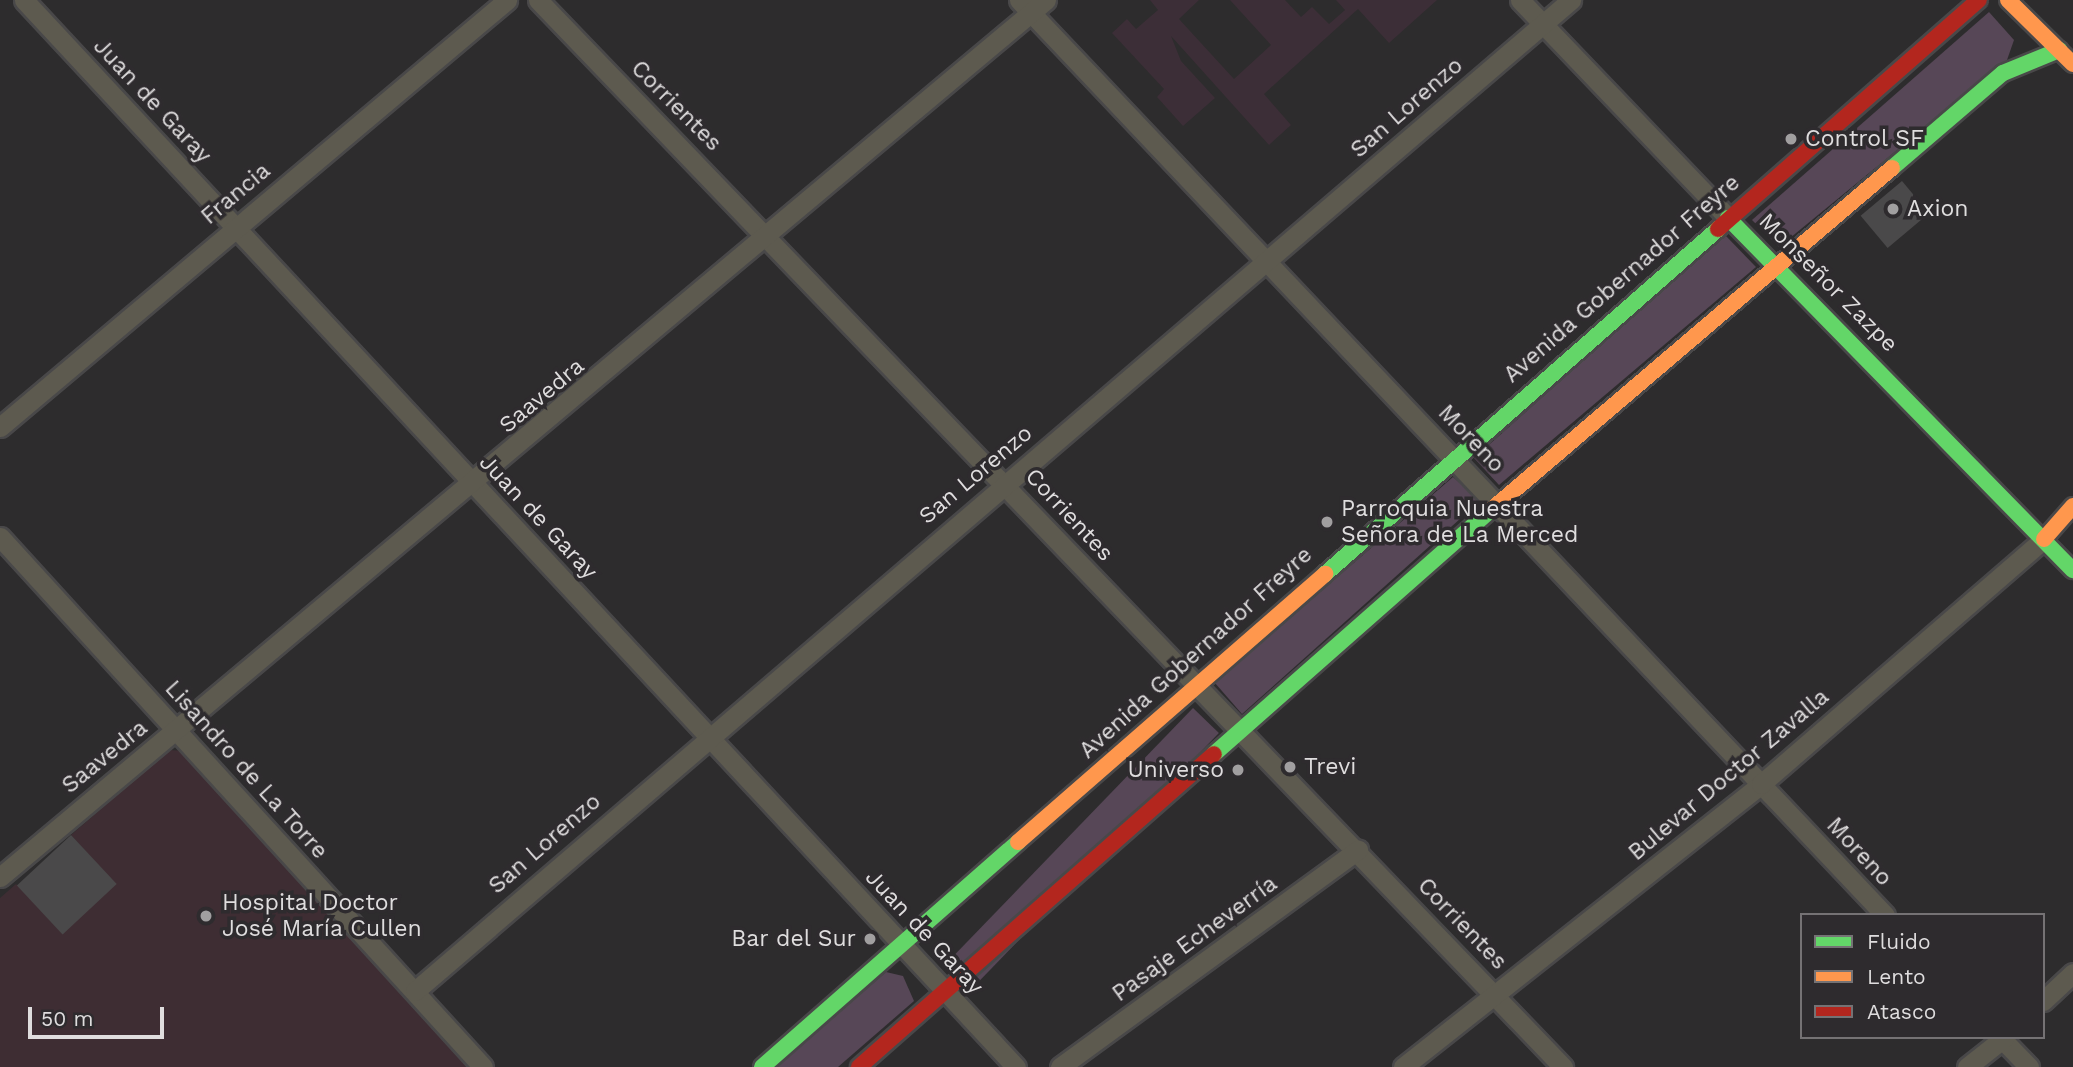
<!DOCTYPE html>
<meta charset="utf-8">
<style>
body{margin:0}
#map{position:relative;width:2073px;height:1067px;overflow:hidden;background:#2d2c2d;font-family:"Work Sans",sans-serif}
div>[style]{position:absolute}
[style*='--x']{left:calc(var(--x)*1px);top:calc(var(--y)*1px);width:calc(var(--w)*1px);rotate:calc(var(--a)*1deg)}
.education>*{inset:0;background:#3c2e37}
.medical>*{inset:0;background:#3e2d33}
.green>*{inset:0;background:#574757;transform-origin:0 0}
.building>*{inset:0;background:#4a494a;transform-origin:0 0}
.roads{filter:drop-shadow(2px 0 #494849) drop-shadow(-2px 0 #494849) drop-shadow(0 2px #494849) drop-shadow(0 -2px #494849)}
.street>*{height:19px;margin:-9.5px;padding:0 9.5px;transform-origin:9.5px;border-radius:9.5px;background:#5d5a4f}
.fast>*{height:16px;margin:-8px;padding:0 8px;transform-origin:8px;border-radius:8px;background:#63d668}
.slow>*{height:16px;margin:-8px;padding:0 8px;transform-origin:8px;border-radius:8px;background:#ff974d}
.jam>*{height:16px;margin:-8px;padding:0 8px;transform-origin:8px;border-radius:8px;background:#b3261e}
.dots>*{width:19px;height:19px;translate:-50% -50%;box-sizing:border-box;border:4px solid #2e2b2e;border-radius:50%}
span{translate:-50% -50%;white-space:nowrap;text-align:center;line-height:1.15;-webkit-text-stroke:7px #2e2b2e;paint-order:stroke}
.street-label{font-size:23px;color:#dfddde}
.poi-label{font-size:23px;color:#dfddde}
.left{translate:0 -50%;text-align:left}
.right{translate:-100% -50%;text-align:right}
.legend{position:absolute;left:1800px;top:913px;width:245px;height:126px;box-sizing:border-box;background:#2e2b2e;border:2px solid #757274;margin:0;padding:9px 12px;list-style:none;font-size:21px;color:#dfddde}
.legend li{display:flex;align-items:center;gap:14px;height:35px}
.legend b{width:35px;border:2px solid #757274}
.scale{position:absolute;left:28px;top:1007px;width:136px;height:32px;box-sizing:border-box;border:4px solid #dfddde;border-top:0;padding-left:9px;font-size:21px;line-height:24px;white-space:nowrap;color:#dfddde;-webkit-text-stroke:5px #2e2b2e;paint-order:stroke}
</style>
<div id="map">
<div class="education">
<div style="clip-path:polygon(1150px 0,1199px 0,1179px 19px,1234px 79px,1271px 45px,1230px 0,1285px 0,1301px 17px,1312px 7px,1329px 24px,1345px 10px,1336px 0,1437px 0,1389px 43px,1358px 9px,1264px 94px,1291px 125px,1269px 145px,1171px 36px,1181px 61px,1215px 98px,1183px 126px,1157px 97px,1164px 89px,1112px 33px,1127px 19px,1136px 29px,1158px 10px)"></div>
</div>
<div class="medical">
<div style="clip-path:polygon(169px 750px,186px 751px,468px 1067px,0 1067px,0 898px,16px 884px,62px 933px,115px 884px,71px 835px)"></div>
</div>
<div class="green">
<div style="clip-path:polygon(1989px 12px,2014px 40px,2007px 60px,1779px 247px,1752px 220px)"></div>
<div style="clip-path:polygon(1725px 235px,1756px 267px,1499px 485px,1474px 458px)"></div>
<div style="clip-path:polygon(1453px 477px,1480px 501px,1242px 714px,1215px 683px)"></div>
<div style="left:1193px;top:708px;width:36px;height:357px;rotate:44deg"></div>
<div style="clip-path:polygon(886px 972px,903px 976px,914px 1001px,838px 1067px,777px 1067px)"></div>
</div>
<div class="building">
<div style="left:1902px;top:181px;width:42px;height:54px;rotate:50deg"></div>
<div style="left:71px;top:835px;width:67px;height:74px;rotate:47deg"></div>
</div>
<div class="roads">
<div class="street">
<div style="--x:24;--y:0;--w:1457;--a:47.09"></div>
<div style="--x:538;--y:0;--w:1480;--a:46.15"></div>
<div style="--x:1019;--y:0;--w:1260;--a:46.58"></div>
<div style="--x:1520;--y:0;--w:301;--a:46.3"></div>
<div style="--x:0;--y:427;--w:663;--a:-40.1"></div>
<div style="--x:0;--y:537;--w:717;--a:47.66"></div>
<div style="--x:0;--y:877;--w:1365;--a:-39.98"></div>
<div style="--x:415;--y:991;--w:1523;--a:-40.61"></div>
<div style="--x:2043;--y:1001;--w:41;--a:-43"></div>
<div style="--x:2000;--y:1037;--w:42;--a:46"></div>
<div style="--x:1060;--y:1067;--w:369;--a:-36.1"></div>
<div style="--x:1403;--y:1067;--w:456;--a:-38.3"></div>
<div style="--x:1761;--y:784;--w:374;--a:-40.9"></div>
<div style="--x:1967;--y:1067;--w:48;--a:-38.3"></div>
</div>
<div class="fast">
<div style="--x:1892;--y:168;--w:146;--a:-40.6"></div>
<div style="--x:2003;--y:73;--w:61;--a:-22.3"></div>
<div style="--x:1728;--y:218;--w:493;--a:45.6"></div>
<div style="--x:1325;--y:574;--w:523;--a:-41.28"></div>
<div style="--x:1214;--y:754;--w:369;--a:-41.4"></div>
<div style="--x:762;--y:1067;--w:341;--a:-41.3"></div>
</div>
<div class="slow">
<div style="--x:2008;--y:0;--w:91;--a:44.6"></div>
<div style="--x:1491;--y:510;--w:527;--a:-40.46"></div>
<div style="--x:2044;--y:539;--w:44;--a:-48.7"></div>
<div style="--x:1018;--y:842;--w:408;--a:-41.1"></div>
</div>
<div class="jam">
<div style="--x:1718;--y:229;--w:347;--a:-41.3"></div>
<div style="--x:859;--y:1067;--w:473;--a:-41.4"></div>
</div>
</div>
<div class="dots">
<div style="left:1791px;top:139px;background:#a19fa0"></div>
<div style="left:1893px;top:209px;background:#a19fa0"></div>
<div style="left:1327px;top:522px;background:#a19fa0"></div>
<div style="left:1290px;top:767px;background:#a19fa0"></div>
<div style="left:1238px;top:770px;background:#a19fa0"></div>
<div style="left:206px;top:916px;background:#a19fa0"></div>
<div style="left:870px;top:939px;background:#a19fa0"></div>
</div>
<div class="street-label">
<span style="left:152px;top:101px;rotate:47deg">Juan de Garay</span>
<span style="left:676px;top:106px;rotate:45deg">Corrientes</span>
<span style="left:1407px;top:108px;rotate:-41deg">San Lorenzo</span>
<span style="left:236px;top:194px;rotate:-40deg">Francia</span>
<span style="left:1622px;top:279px;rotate:-41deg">Avenida Gobernador Freyre</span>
<span style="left:1828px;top:283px;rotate:45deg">Monseñor Zazpe</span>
<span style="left:542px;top:396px;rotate:-40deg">Saavedra</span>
<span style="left:1471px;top:439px;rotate:46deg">Moreno</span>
<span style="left:976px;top:475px;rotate:-40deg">San Lorenzo</span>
<span style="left:1069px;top:515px;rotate:47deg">Corrientes</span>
<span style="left:538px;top:517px;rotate:47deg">Juan de Garay</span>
<span style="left:1196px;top:653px;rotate:-42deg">Avenida Gobernador Freyre</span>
<span style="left:105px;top:757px;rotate:-39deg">Saavedra</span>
<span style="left:246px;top:770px;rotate:48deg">Lisandro de La Torre</span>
<span style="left:1729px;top:775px;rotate:-40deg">Bulevar Doctor Zavalla</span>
<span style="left:545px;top:844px;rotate:-41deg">San Lorenzo</span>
<span style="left:1859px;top:852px;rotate:47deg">Moreno</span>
<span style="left:1462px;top:924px;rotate:46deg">Corrientes</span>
<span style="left:924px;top:932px;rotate:47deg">Juan de Garay</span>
<span style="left:1195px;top:939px;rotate:-36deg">Pasaje Echeverría</span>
</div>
<div class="poi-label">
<span class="left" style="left:1805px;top:139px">Control SF</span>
<span class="left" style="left:1907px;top:209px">Axion</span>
<span class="left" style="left:1341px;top:522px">Parroquia Nuestra<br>Señora de La Merced</span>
<span class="left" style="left:1304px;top:767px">Trevi</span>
<span class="right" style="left:1224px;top:770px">Universo</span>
<span class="left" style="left:222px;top:916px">Hospital Doctor<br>José María Cullen</span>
<span class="right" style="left:856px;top:939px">Bar del Sur</span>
</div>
<ul class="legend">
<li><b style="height:9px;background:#63d668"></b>Fluido</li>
<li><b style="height:9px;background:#ff974d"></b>Lento</li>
<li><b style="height:9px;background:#b3261e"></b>Atasco</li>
</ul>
<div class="scale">50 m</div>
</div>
